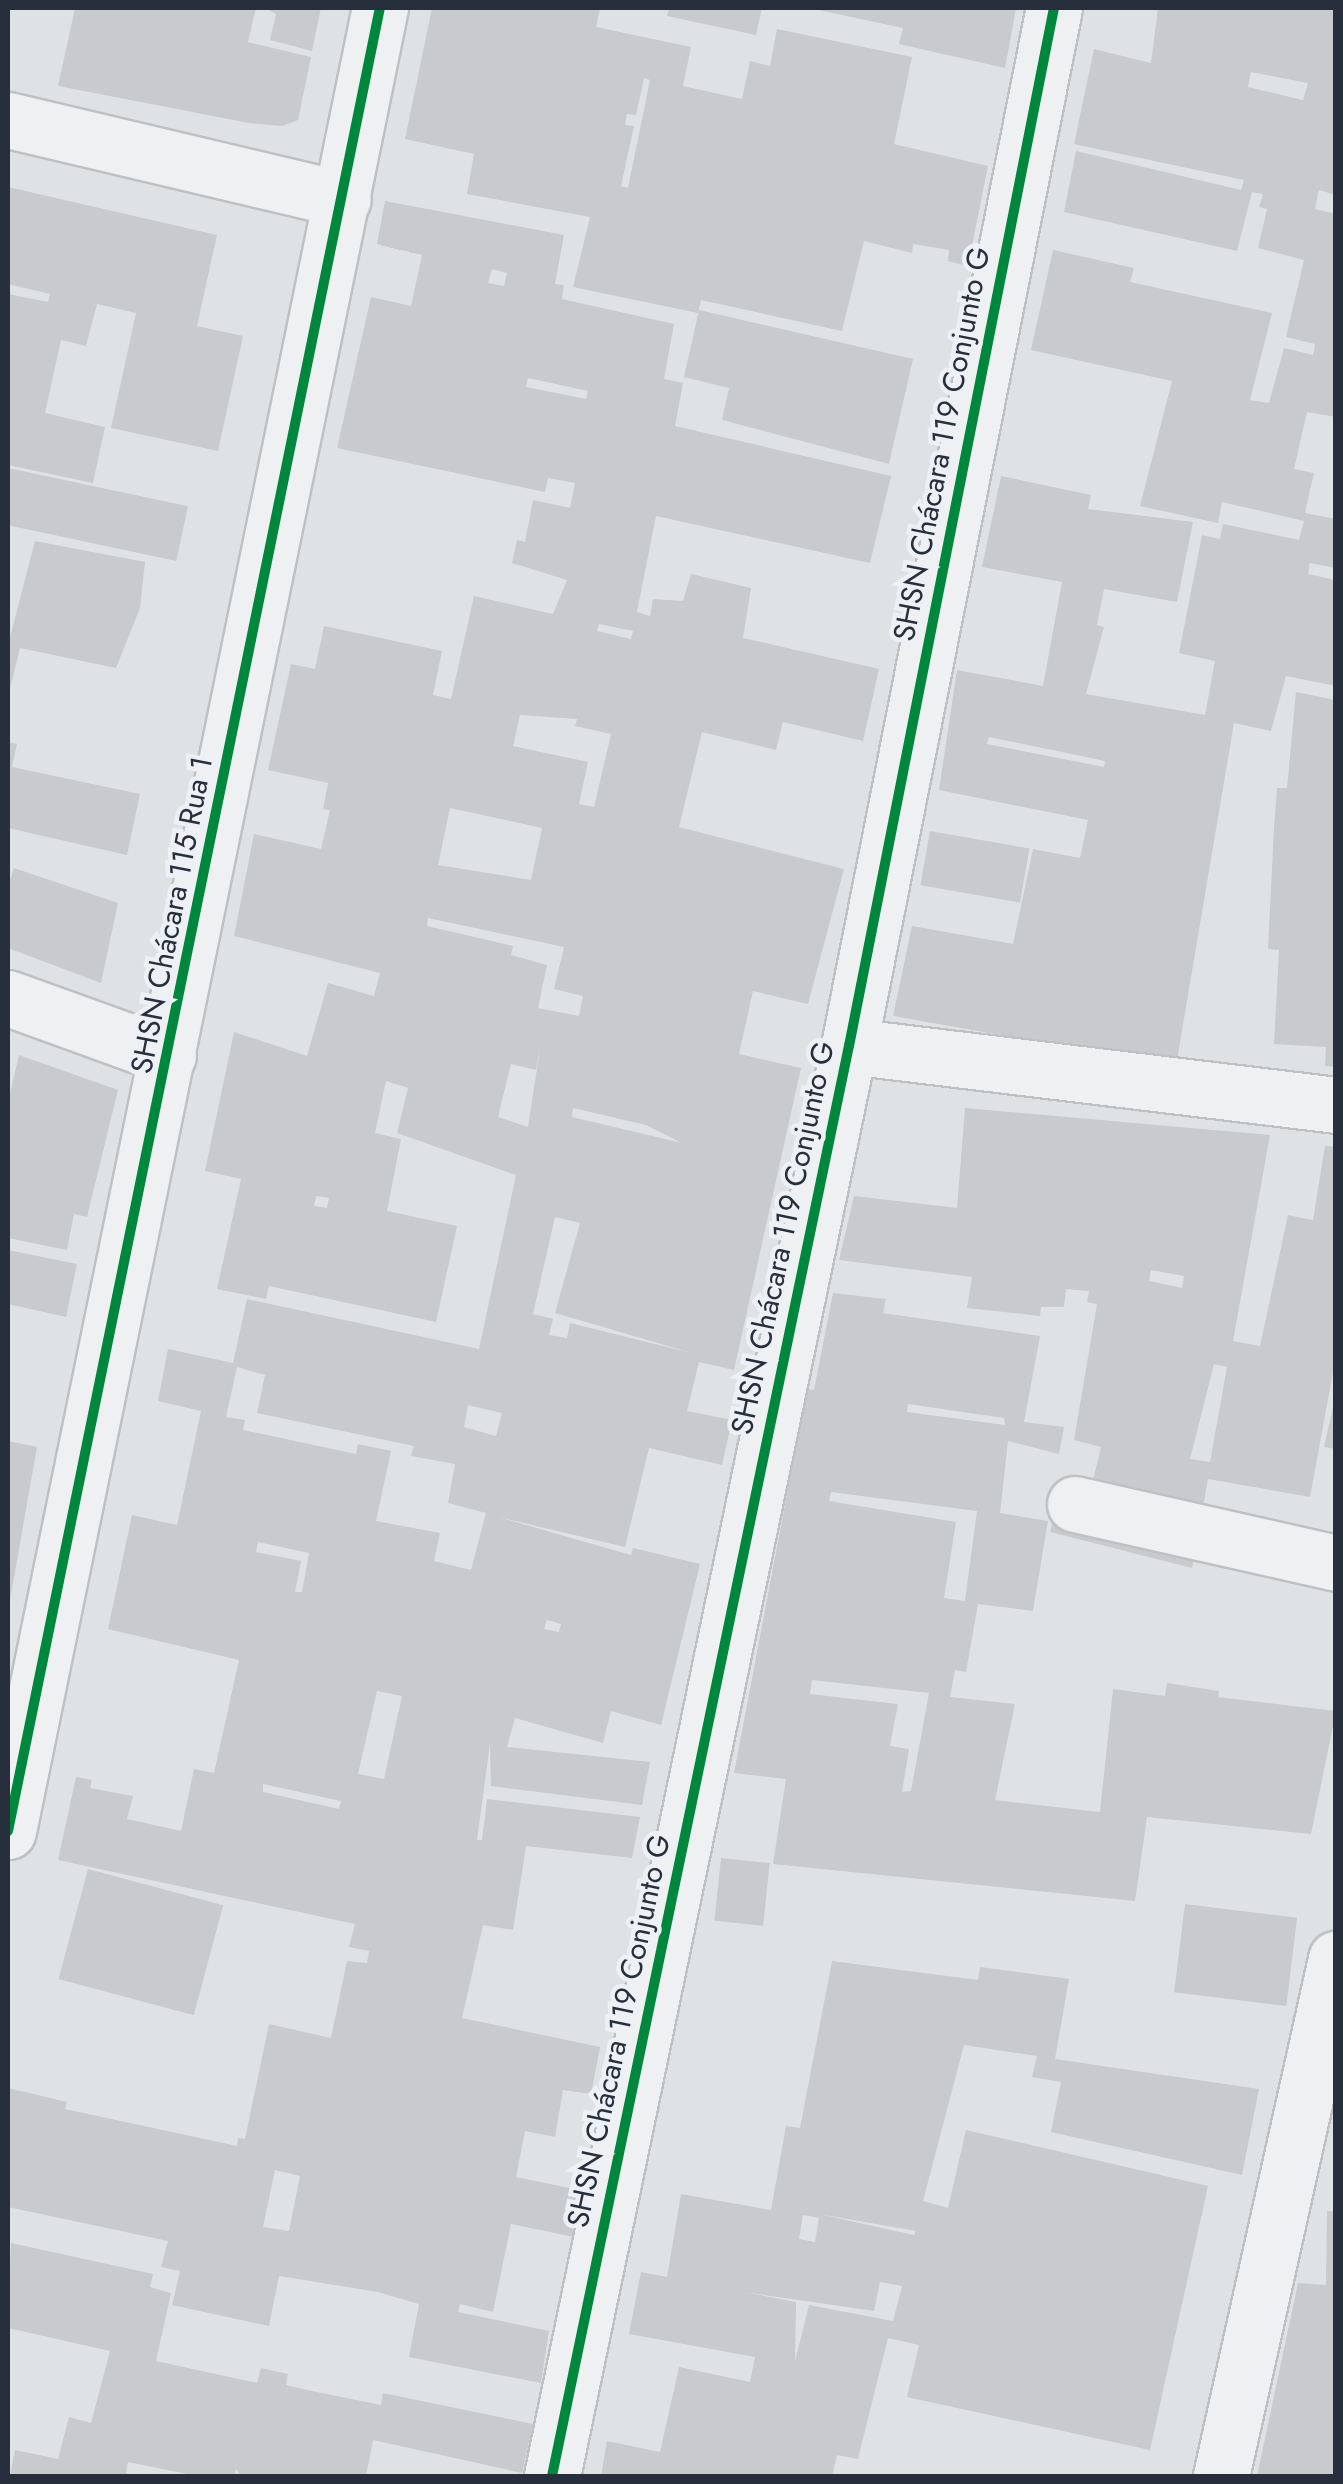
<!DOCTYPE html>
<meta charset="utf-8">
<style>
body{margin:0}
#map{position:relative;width:1343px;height:2484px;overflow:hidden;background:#dfe2e5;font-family:Jost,sans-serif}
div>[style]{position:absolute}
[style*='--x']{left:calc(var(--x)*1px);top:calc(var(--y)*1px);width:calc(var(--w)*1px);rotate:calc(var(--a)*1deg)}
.building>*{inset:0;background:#c8cacd;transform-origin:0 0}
.roads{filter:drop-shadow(2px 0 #bec0c3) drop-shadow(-2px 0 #bec0c3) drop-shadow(0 2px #bec0c3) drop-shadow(0 -2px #bec0c3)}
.minor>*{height:55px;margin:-27.5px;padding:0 27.5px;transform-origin:27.5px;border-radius:27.5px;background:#eff0f1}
.cycleway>*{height:10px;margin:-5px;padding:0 5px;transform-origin:5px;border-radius:5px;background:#00873e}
span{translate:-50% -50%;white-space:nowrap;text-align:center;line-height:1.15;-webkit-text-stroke:9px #edf0f5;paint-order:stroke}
.street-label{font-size:30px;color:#272f3d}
.frame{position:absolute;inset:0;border:10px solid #272f3d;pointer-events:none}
</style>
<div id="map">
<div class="building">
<div style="clip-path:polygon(75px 8px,256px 8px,248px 42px,311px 57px,298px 120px,282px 126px,249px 123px,58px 86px)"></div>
<div style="clip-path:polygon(265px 8px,321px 8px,312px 51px,270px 40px,276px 14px)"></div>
<div style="clip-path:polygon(evenodd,432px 8px,600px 8px,596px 27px,691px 47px,683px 86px,742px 99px,750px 61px,770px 66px,777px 29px,912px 57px,894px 144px,988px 166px,968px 266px,948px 261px,949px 250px,913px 244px,912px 253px,864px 241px,842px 331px,701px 300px,698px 313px,573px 287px,590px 217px,467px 194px,474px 154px,405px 139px,432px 8px,644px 78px,650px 80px,628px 188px,621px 186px,634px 126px,625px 125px,627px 114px,636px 115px,644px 78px)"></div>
<div style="clip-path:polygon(669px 8px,762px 8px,756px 35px,667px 16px)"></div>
<div style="clip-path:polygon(809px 8px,1016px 8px,1005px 68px,899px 44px,903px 28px)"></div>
<div style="clip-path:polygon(evenodd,1158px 8px,1336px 8px,1336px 195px,1319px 190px,1315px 209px,1336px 214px,1336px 417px,1307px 412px,1294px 469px,1314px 473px,1305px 513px,1336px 519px,1336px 568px,1310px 563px,1308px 574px,1336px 580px,1336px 686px,1286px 676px,1271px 731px,1234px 723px,1176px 1066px,893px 1016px,912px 926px,1013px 944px,1033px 849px,1080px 858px,1088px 820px,939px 790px,957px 670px,1043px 686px,1062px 582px,982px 567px,1001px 476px,1091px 495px,1088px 509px,1193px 522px,1177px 602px,1104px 589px,1097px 625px,1104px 627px,1086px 694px,1205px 715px,1215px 661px,1179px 653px,1202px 535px,1220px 539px,1223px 524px,1299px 540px,1304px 521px,1222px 502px,1218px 523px,1140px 506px,1172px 381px,1031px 350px,1053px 250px,1134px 268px,1130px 282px,1272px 313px,1250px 400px,1269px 403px,1284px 348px,1313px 355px,1315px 344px,1286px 337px,1304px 260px,1258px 248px,1267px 209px,1259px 207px,1263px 194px,1252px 192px,1237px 251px,1064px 212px,1076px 151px,1241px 190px,1244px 180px,1074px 144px,1094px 49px,1151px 63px,1158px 8px,1251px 72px,1308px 83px,1303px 100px,1248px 87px,1251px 72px,1158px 8px,989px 737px,1105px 761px,1104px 767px,987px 744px,989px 737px)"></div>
<div style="clip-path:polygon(8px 187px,217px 235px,197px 326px,243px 336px,218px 451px,111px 428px,136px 313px,97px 304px,86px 346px,61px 340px,45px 413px,105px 427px,93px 483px,8px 465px,8px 294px,48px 302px,50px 294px,8px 284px)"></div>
<div style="clip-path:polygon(evenodd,385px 201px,564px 235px,555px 284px,564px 285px,562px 299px,674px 324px,664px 379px,683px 383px,675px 426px,891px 476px,870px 563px,656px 516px,637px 612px,650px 616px,653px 599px,683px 601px,691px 574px,751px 588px,743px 638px,879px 669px,863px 741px,783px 722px,776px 750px,702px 732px,679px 827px,844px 869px,808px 1004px,753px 991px,739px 1054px,801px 1068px,734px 1370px,699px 1362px,687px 1411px,732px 1420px,722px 1465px,649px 1448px,625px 1547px,498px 1517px,631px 1555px,633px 1548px,700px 1564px,661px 1725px,611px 1711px,603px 1743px,515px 1718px,507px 1747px,650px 1762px,642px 1805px,491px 1786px,490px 1744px,477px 1840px,482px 1840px,487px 1799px,640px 1817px,632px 1858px,526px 1846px,513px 1930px,483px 1925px,462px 2018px,600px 2047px,591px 2094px,563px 2090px,555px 2137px,525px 2131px,516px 2177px,584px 2191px,574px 2237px,511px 2224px,493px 2312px,460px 2304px,458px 2312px,549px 2331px,541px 2383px,409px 2357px,419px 2304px,378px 2292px,279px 2276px,269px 2326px,172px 2305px,180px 2271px,161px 2267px,168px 2241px,8px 2207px,8px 2088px,67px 2102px,65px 2109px,237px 2146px,238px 2138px,245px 2139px,269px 2024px,331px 2038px,347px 1961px,367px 1963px,369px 1951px,349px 1947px,355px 1924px,58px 1860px,76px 1777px,92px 1780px,90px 1788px,133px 1796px,127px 1819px,181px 1831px,194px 1769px,214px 1773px,239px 1660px,108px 1629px,132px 1515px,177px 1525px,201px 1411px,158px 1401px,168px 1349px,233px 1363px,247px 1299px,479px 1349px,516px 1175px,397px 1133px,408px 1088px,386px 1081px,375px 1133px,401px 1139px,387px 1211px,457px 1226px,436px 1322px,269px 1286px,266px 1299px,217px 1289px,241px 1179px,205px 1171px,234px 1032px,307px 1056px,328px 983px,374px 996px,380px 973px,234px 936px,254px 834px,321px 849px,330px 810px,323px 809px,328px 783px,268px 770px,291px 664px,315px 669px,324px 626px,442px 651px,433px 695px,451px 699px,474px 596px,553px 614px,567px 580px,512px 563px,517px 540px,525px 542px,533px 500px,570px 508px,575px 483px,548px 478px,545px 492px,337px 448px,371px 297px,411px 306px,422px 255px,377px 244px,385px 201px,492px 269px,507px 273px,504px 286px,488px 283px,492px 269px,385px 201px,528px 378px,588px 391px,586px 399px,526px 387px,528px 378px,385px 201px,599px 624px,633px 631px,631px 639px,597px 631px,599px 624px,385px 201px,520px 715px,577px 719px,575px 726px,611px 734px,594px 807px,579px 804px,588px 762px,513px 746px,520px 715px,385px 201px,450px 808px,542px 828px,531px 880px,438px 865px,450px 808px,385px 201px,428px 918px,564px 947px,554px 989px,583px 996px,579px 1016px,538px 1008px,547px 965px,511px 955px,513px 946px,427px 926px,428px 918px,385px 201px,541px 1043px,528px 1127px,498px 1117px,511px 1064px,536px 1070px,541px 1043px,385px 201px,573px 1108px,646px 1125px,682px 1143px,572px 1117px,573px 1108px,385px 201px,316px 1196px,329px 1198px,327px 1208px,314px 1206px,316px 1196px,385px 201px,555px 1217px,580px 1223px,555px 1313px,692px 1353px,570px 1323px,567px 1338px,549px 1335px,553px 1319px,533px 1314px,555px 1217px,385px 201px,237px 1367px,265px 1375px,257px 1413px,414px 1446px,411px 1456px,455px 1464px,448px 1503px,486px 1513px,471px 1570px,434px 1561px,440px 1533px,376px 1521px,391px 1451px,358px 1444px,356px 1454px,243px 1430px,245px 1420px,226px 1417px,237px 1367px,385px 201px,468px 1405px,502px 1413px,496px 1436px,464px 1427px,468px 1405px,385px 201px,258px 1542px,309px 1553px,302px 1592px,295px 1592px,301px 1561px,256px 1552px,258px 1542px,385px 201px,547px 1620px,561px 1624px,559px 1632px,544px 1629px,547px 1620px,385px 201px,377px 1691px,402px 1696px,384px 1779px,358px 1774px,377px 1691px,385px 201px,263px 1784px,341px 1801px,339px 1809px,263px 1792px,263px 1784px,385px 201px,275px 2170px,300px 2176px,289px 2231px,263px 2227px,275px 2170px)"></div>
<div style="clip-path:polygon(699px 310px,913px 359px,889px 464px,722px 420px,729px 388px,684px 377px)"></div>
<div style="left:8px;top:468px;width:184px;height:56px;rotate:12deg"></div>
<div style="clip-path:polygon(35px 541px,145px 562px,140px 608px,116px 668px,20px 648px,8px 697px,8px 645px)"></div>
<div style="clip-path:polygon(1296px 692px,1336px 700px,1336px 1067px,1325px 1066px,1326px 1047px,1274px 1044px,1279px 950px,1268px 949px,1274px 828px,1277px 788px,1287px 788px)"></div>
<div style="clip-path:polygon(8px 742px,17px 744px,12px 767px,140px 794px,127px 855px,8px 828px)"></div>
<div style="left:930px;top:831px;width:101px;height:55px;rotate:10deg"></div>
<div style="clip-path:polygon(14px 868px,118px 903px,101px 983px,8px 948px,8px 886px)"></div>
<div style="clip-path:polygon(19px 1055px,118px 1090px,87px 1217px,74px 1214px,67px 1250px,8px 1238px,8px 1102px)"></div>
<div style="clip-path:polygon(evenodd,965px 1108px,1270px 1135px,1233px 1341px,1260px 1346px,1288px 1215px,1313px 1220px,1325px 1146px,1336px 1147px,1336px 1356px,1310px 1497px,1208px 1479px,1192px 1568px,1050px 1532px,1057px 1505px,1050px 1503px,1054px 1484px,1090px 1493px,1101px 1447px,1074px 1440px,1097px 1304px,1087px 1302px,1089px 1291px,1066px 1289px,1064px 1307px,1041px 1307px,1040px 1316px,967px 1308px,972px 1277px,839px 1260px,854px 1196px,957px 1208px,965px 1108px,1151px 1270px,1184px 1276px,1182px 1288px,1149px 1281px,1151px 1270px,965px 1108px,1214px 1364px,1227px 1367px,1210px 1462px,1190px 1459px,1214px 1364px)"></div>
<div style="clip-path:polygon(8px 1250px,77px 1264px,66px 1317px,8px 1304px)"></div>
<div style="clip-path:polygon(evenodd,833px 1293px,886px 1299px,883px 1313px,1040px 1336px,1024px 1422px,1064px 1427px,1059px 1454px,1008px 1441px,1000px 1513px,1048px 1521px,1033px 1611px,978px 1604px,966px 1672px,955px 1670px,950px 1697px,1015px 1704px,995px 1800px,1100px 1812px,1113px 1689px,1165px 1696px,1167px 1683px,1219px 1691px,1218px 1697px,1336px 1711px,1311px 1834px,1147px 1817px,1135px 1901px,773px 1864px,786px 1779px,734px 1773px,807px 1389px,814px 1390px,833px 1293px,908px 1404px,1004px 1418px,1005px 1425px,907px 1412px,908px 1404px,833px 1293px,831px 1492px,977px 1511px,965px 1601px,944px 1598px,956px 1522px,829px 1501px,831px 1492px,833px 1293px,812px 1680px,929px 1693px,911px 1791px,902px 1792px,909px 1749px,890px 1746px,898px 1704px,810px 1694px,812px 1680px)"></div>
<div style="clip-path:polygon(1334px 1402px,1336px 1402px,1336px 1449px,1324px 1447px)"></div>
<div style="clip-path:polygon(8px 1441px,37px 1447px,9px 1606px,8px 1606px)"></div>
<div style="left:721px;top:1858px;width:49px;height:63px;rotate:6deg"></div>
<div style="left:88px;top:1869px;width:140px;height:114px;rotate:15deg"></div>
<div style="left:1185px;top:1904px;width:113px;height:89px;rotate:7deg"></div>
<div style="clip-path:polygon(evenodd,832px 1961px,978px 1980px,980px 1967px,1069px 1979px,1055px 2059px,1259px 2089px,1242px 2175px,1051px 2132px,1061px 2082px,1032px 2077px,1037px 2056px,964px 2045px,923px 2201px,948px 2208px,966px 2130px,1208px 2186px,1150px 2450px,907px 2397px,919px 2345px,888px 2338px,858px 2459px,837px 2455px,832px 2476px,601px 2476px,607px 2441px,660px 2452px,679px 2367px,750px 2382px,755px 2357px,629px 2334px,641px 2272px,667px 2277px,681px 2194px,771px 2210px,786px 2126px,800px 2128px,832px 1961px,819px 2214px,916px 2231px,914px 2235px,819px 2214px,832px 1961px,803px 2215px,819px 2218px,815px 2242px,799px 2239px,803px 2215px,832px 1961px,880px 2282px,902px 2286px,893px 2321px,809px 2305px,795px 2361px,796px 2302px,744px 2292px,874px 2311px,880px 2282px)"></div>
<div style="clip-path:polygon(1327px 2211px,1336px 2211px,1336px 2476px,1257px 2476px,1298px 2283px,1326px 2285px)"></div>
<div style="clip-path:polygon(11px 2243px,153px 2274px,150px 2287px,171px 2293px,156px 2361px,257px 2383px,261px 2368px,288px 2374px,286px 2385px,312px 2391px,381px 2405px,383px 2393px,533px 2424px,522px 2473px,373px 2440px,366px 2476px,241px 2476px,236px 2469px,234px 2476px,197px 2476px,128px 2462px,126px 2473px,134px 2476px,10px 2476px,15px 2450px,58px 2459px,69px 2417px,91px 2423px,110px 2351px,8px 2328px)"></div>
</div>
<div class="roads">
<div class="minor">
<div style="--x:8;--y:120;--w:344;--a:13.3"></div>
<div style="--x:8;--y:998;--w:170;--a:19.9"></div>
<div style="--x:849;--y:1046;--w:491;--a:6.9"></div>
<div style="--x:1075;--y:1504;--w:268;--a:12.7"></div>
<div style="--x:8;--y:1831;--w:1861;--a:-78.47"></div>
<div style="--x:552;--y:2476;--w:1461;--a:-78.27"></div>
<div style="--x:849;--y:1046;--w:1058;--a:-78.83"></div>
<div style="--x:1221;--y:2476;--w:530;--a:-77.46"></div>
</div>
</div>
<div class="cycleway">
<div style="--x:8;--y:1831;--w:1861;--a:-78.47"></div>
<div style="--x:552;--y:2476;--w:1461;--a:-78.27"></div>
<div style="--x:849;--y:1046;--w:1058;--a:-78.83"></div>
</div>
<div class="street-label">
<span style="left:942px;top:444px;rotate:-79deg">SHSN Chácara 119 Conjunto G</span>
<span style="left:172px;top:915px;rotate:-79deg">SHSN Chácara 115 Rua 1</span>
<span style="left:783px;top:1238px;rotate:-78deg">SHSN Chácara 119 Conjunto G</span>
<span style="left:619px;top:2031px;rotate:-78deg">SHSN Chácara 119 Conjunto G</span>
</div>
<div class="frame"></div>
</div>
